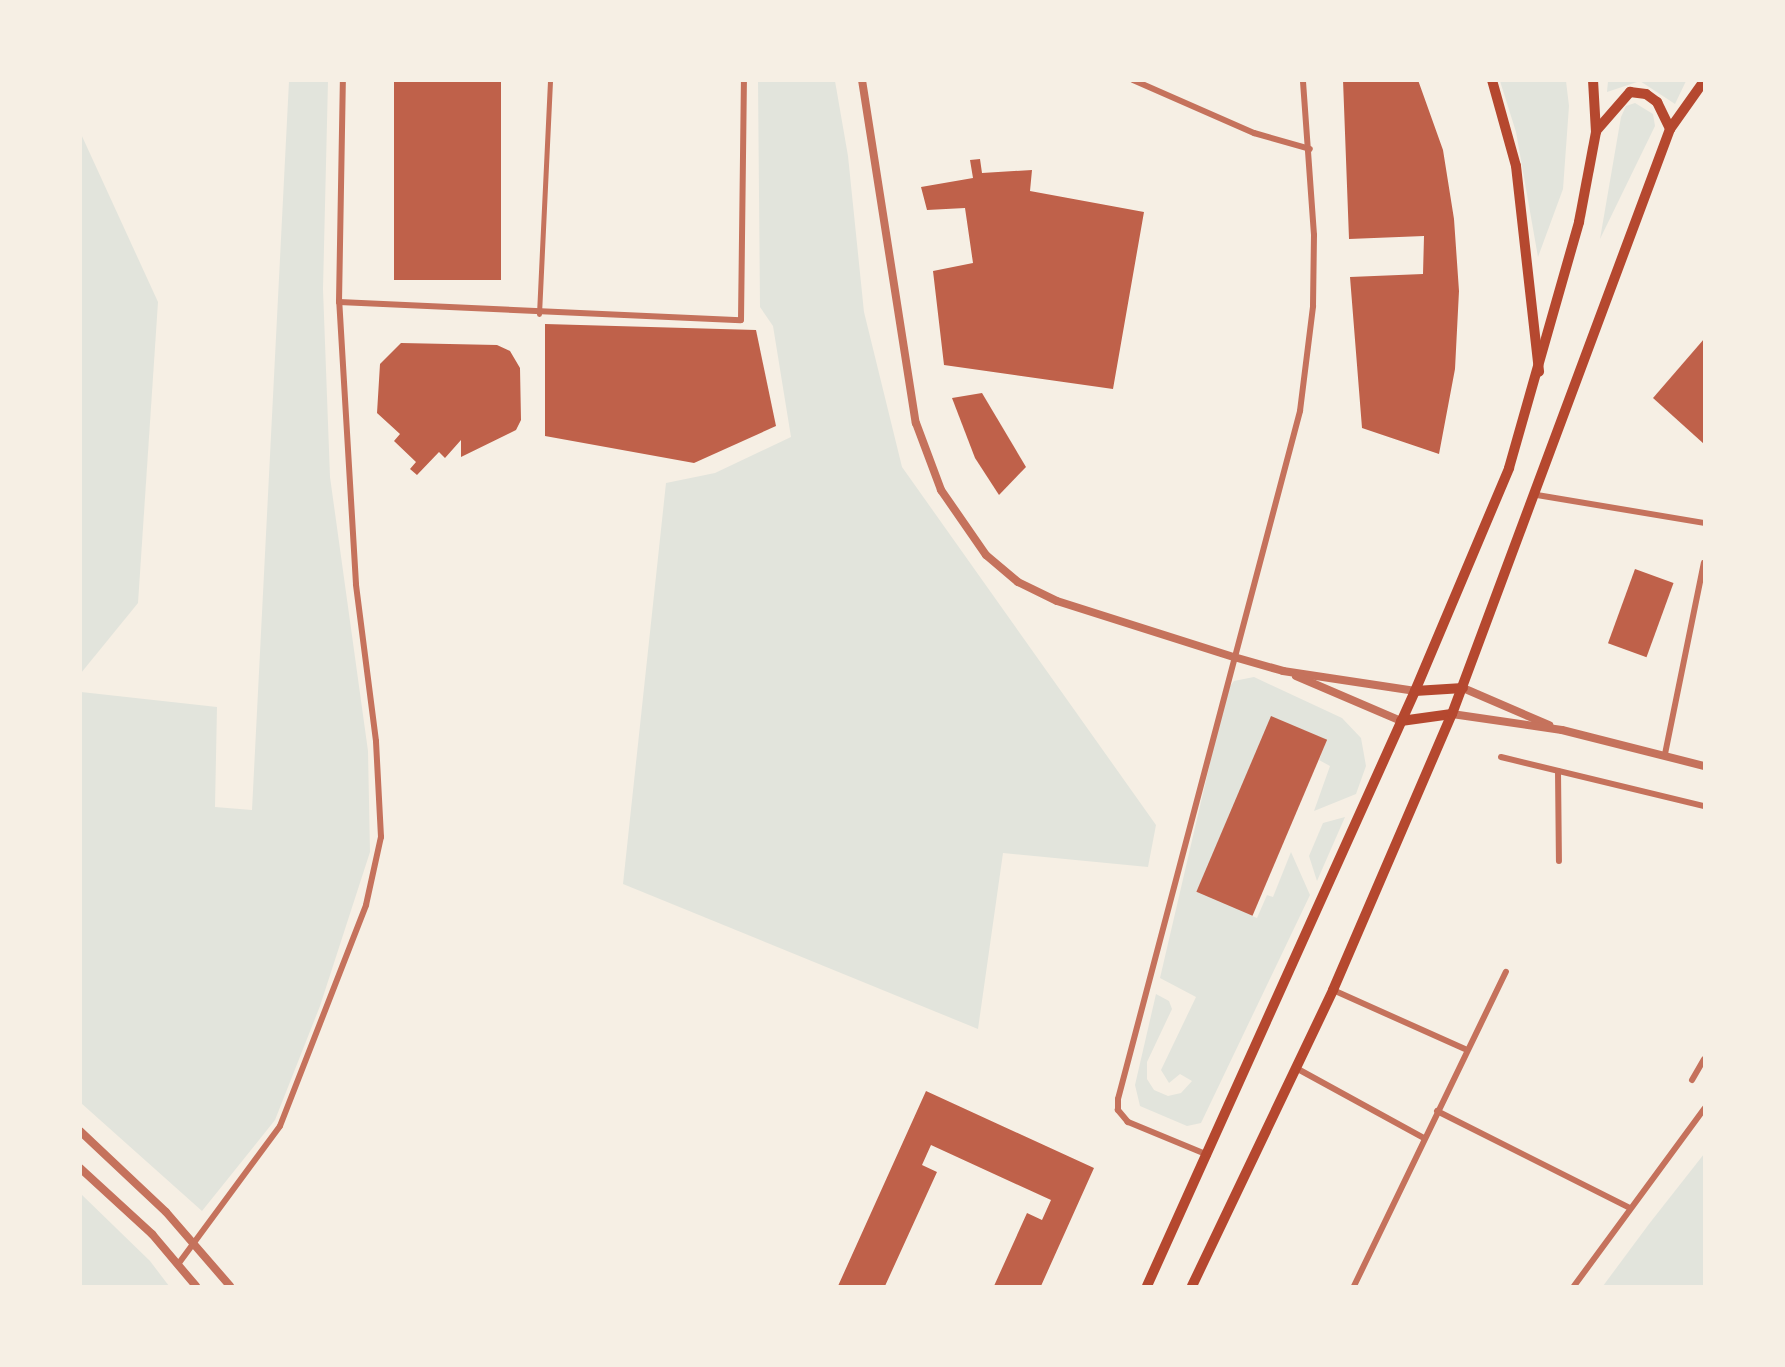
<!DOCTYPE html>
<style>
body{margin:0}
#map{position:relative;width:1785px;height:1367px;overflow:hidden;background:#f6efe4;font-family:"Roboto Condensed",sans-serif}
div>[style]{position:absolute}
[style*='--x']{left:calc(var(--x)*1px);top:calc(var(--y)*1px);width:calc(var(--w)*1px);rotate:calc(var(--a)*1deg)}
.green>*{inset:0;background:#e2e4dc}
.building>*{inset:0;background:#bf614a;transform-origin:0 0}
.pedestrian>*{height:5px;margin:-2.5px;padding:0 2.5px;transform-origin:2.5px;border-radius:2.5px;background:#c5725c}
.minor>*{height:6px;margin:-3px;padding:0 3px;transform-origin:3px;border-radius:3px;background:#c5725c}
.tertiary>*{height:8px;margin:-4px;padding:0 4px;transform-origin:4px;border-radius:4px;background:#c5725c}
.primary>*{height:10px;margin:-5px;padding:0 5px;transform-origin:5px;border-radius:5px;background:#b5482f}
.trunk>*{height:10px;margin:-5px;padding:0 5px;transform-origin:5px;border-radius:5px;background:#b5482f}
span{translate:-50% -50%;white-space:nowrap;text-align:center;line-height:1.15;-webkit-text-stroke:7px #f6efe4;paint-order:stroke}
.frame{position:absolute;inset:0;border:82px solid #f6efe4;pointer-events:none}
</style>
<div id="map">
<div class="green">
<div style="clip-path:polygon(289px 81px,328px 81px,323px 289px,330px 477px,368px 751px,370px 852px,320px 1006px,275px 1120px,202px 1211px,81px 1103px,81px 692px,217px 707px,215px 807px,252px 810px)"></div>
<div style="clip-path:polygon(758px 81px,835px 81px,848px 156px,864px 312px,902px 467px,1156px 825px,1148px 867px,1003px 853px,978px 1029px,623px 884px,666px 483px,715px 473px,791px 437px,773px 326px,760px 307px)"></div>
<div style="clip-path:polygon(1500px 81px,1566px 81px,1569px 106px,1563px 189px,1538px 257px,1516px 132px)"></div>
<div style="clip-path:polygon(1608px 81px,1608px 80px,1686px 81px,1675px 104px,1640px 81px,1607px 92px)"></div>
<div style="clip-path:polygon(1635px 103px,1653px 114px,1655px 126px,1600px 239px,1621px 117px,1626px 106px)"></div>
<div style="clip-path:polygon(81px 134px,158px 302px,138px 603px,81px 673px)"></div>
<div style="clip-path:polygon(1254px 677px,1342px 718px,1361px 738px,1366px 766px,1356px 794px,1314px 811px,1330px 766px,1319px 760px,1327px 740px,1271px 717px,1252px 916px,1257px 918px,1267px 895px,1273px 897px,1291px 852px,1310px 895px,1201px 1123px,1187px 1126px,1140px 1106px,1135px 1085px,1156px 994px,1169px 1001px,1172px 1009px,1147px 1062px,1147px 1079px,1154px 1090px,1168px 1096px,1181px 1093px,1192px 1081px,1180px 1074px,1169px 1083px,1161px 1070px,1196px 997px,1160px 978px,1227px 690px,1234px 681px)"></div>
<div style="clip-path:polygon(1345px 817px,1317px 881px,1309px 856px,1323px 823px)"></div>
<div style="clip-path:polygon(1704px 1154px,1704px 1286px,1603px 1286px,1649px 1224px)"></div>
<div style="clip-path:polygon(80px 1193px,150px 1261px,169px 1286px,81px 1286px)"></div>
</div>
<div class="building">
<div style="left:394px;top:80px;width:107px;height:200px"></div>
<div style="clip-path:polygon(1343px 80px,1418px 80px,1443px 150px,1454px 219px,1459px 291px,1455px 369px,1439px 454px,1362px 428px,1350px 277px,1423px 274px,1424px 236px,1349px 239px)"></div>
<div style="clip-path:polygon(980px 159px,982px 173px,1032px 170px,1030px 191px,1144px 212px,1113px 389px,944px 365px,933px 271px,973px 263px,965px 208px,927px 210px,921px 187px,973px 178px,970px 160px)"></div>
<div style="clip-path:polygon(545px 324px,756px 330px,776px 426px,694px 463px,545px 436px)"></div>
<div style="clip-path:polygon(1704px 339px,1704px 444px,1653px 398px)"></div>
<div style="clip-path:polygon(401px 343px,497px 345px,510px 351px,520px 368px,521px 420px,516px 430px,461px 457px,461px 440px,445px 458px,439px 452px,417px 475px,410px 469px,416px 462px,394px 441px,400px 434px,377px 413px,380px 364px)"></div>
<div style="clip-path:polygon(982px 393px,1026px 467px,999px 495px,975px 458px,952px 398px)"></div>
<div style="left:1635px;top:569px;width:41px;height:79px;rotate:20deg"></div>
<div style="left:1271px;top:716px;width:61px;height:191px;rotate:23deg"></div>
<div style="clip-path:polygon(926px 1091px,1094px 1168px,1041px 1286px,994px 1286px,1027px 1213px,1042px 1220px,1051px 1200px,931px 1145px,922px 1165px,937px 1172px,885px 1286px,838px 1286px)"></div>
</div>
<div class="pedestrian">
<div style="--x:539;--y:314;--w:234;--a:-87.3"></div>
</div>
<div class="minor">
<div style="--x:1133;--y:80;--w:132;--a:23.7"></div>
<div style="--x:1254;--y:133;--w:58;--a:15.9"></div>
<div style="--x:339;--y:302;--w:402;--a:2.6"></div>
<div style="--x:741;--y:320;--w:240;--a:-89.3"></div>
<div style="--x:1537;--y:495;--w:169;--a:9.5"></div>
<div style="--x:1665;--y:754;--w:195;--a:-78.5"></div>
<div style="--x:1501;--y:757;--w:209;--a:13.6"></div>
<div style="--x:1558;--y:771;--w:90;--a:89.4"></div>
<div style="--x:1333;--y:990;--w:147;--a:24.1"></div>
<div style="--x:1296;--y:1068;--w:146;--a:28.7"></div>
<div style="--x:1692;--y:1080;--w:24;--a:-60"></div>
<div style="--x:1437;--y:1111;--w:214;--a:26.7"></div>
<div style="--x:1208;--y:1155;--w:87;--a:-157.6"></div>
<div style="--x:1128;--y:1122;--w:16;--a:-130"></div>
<div style="--x:1118;--y:1110;--w:11;--a:-90"></div>
<div style="--x:1118;--y:1099;--w:712;--a:-75.18"></div>
<div style="--x:1300;--y:411;--w:106;--a:-82.9"></div>
<div style="--x:1313;--y:306;--w:71;--a:-89.2"></div>
<div style="--x:1314;--y:235;--w:155;--a:-94.1"></div>
<div style="--x:179;--y:1263;--w:170;--a:-53.6"></div>
<div style="--x:280;--y:1126;--w:237;--a:-68.7"></div>
<div style="--x:366;--y:905;--w:70;--a:-77.6"></div>
<div style="--x:381;--y:837;--w:96;--a:-93"></div>
<div style="--x:376;--y:741;--w:158;--a:-97.3"></div>
<div style="--x:356;--y:584;--w:283;--a:-93.4"></div>
<div style="--x:339;--y:302;--w:222;--a:-89"></div>
<div style="--x:1354;--y:1286;--w:349;--a:-64.2"></div>
<div style="--x:1574;--y:1286;--w:220;--a:-53.7"></div>
</div>
<div class="tertiary">
<div style="--x:862;--y:80;--w:347;--a:81.1"></div>
<div style="--x:916;--y:423;--w:72;--a:69.5"></div>
<div style="--x:941;--y:490;--w:79;--a:55.3"></div>
<div style="--x:986;--y:555;--w:42;--a:40.2"></div>
<div style="--x:1018;--y:582;--w:43;--a:26"></div>
<div style="--x:1057;--y:601;--w:186;--a:17.6"></div>
<div style="--x:1234;--y:657;--w:51;--a:15.9"></div>
<div style="--x:1283;--y:671;--w:134;--a:8.6"></div>
<div style="--x:1296;--y:676;--w:114;--a:23.2"></div>
<div style="--x:1463;--y:688;--w:94;--a:23.3"></div>
<div style="--x:1452;--y:714;--w:111;--a:8.3"></div>
<div style="--x:1562;--y:730;--w:146;--a:14.2"></div>
<div style="--x:80;--y:1131;--w:118;--a:43.3"></div>
<div style="--x:166;--y:1212;--w:98;--a:49.1"></div>
<div style="--x:80;--y:1168;--w:98;--a:42.5"></div>
<div style="--x:152;--y:1234;--w:68;--a:49.8"></div>
</div>
<div class="primary">
<div style="--x:1596;--y:131;--w:52;--a:-48.9"></div>
<div style="--x:1630;--y:92;--w:16;--a:7"></div>
<div style="--x:1646;--y:94;--w:14;--a:36"></div>
<div style="--x:1657;--y:102;--w:30;--a:64"></div>
<div style="--x:1415;--y:691;--w:48;--a:-3.6"></div>
<div style="--x:1401;--y:721;--w:51;--a:-7.8"></div>
<div style="--x:1147;--y:1286;--w:653;--a:-65.75"></div>
<div style="--x:1415;--y:691;--w:242;--a:-67.1"></div>
<div style="--x:1509;--y:468;--w:256;--a:-74.1"></div>
<div style="--x:1579;--y:222;--w:92;--a:-79.3"></div>
<div style="--x:1596;--y:132;--w:52;--a:-93.3"></div>
<div style="--x:1192;--y:1286;--w:328;--a:-64.5"></div>
<div style="--x:1333;--y:990;--w:301;--a:-66.7"></div>
<div style="--x:1452;--y:714;--w:624;--a:-69.56"></div>
<div style="--x:1670;--y:129;--w:59;--a:-54.7"></div>
</div>
<div class="trunk">
<div style="--x:1492;--y:80;--w:89;--a:74.4"></div>
<div style="--x:1516;--y:166;--w:207;--a:83.6"></div>
</div>
<div class="frame"></div>
</div>
